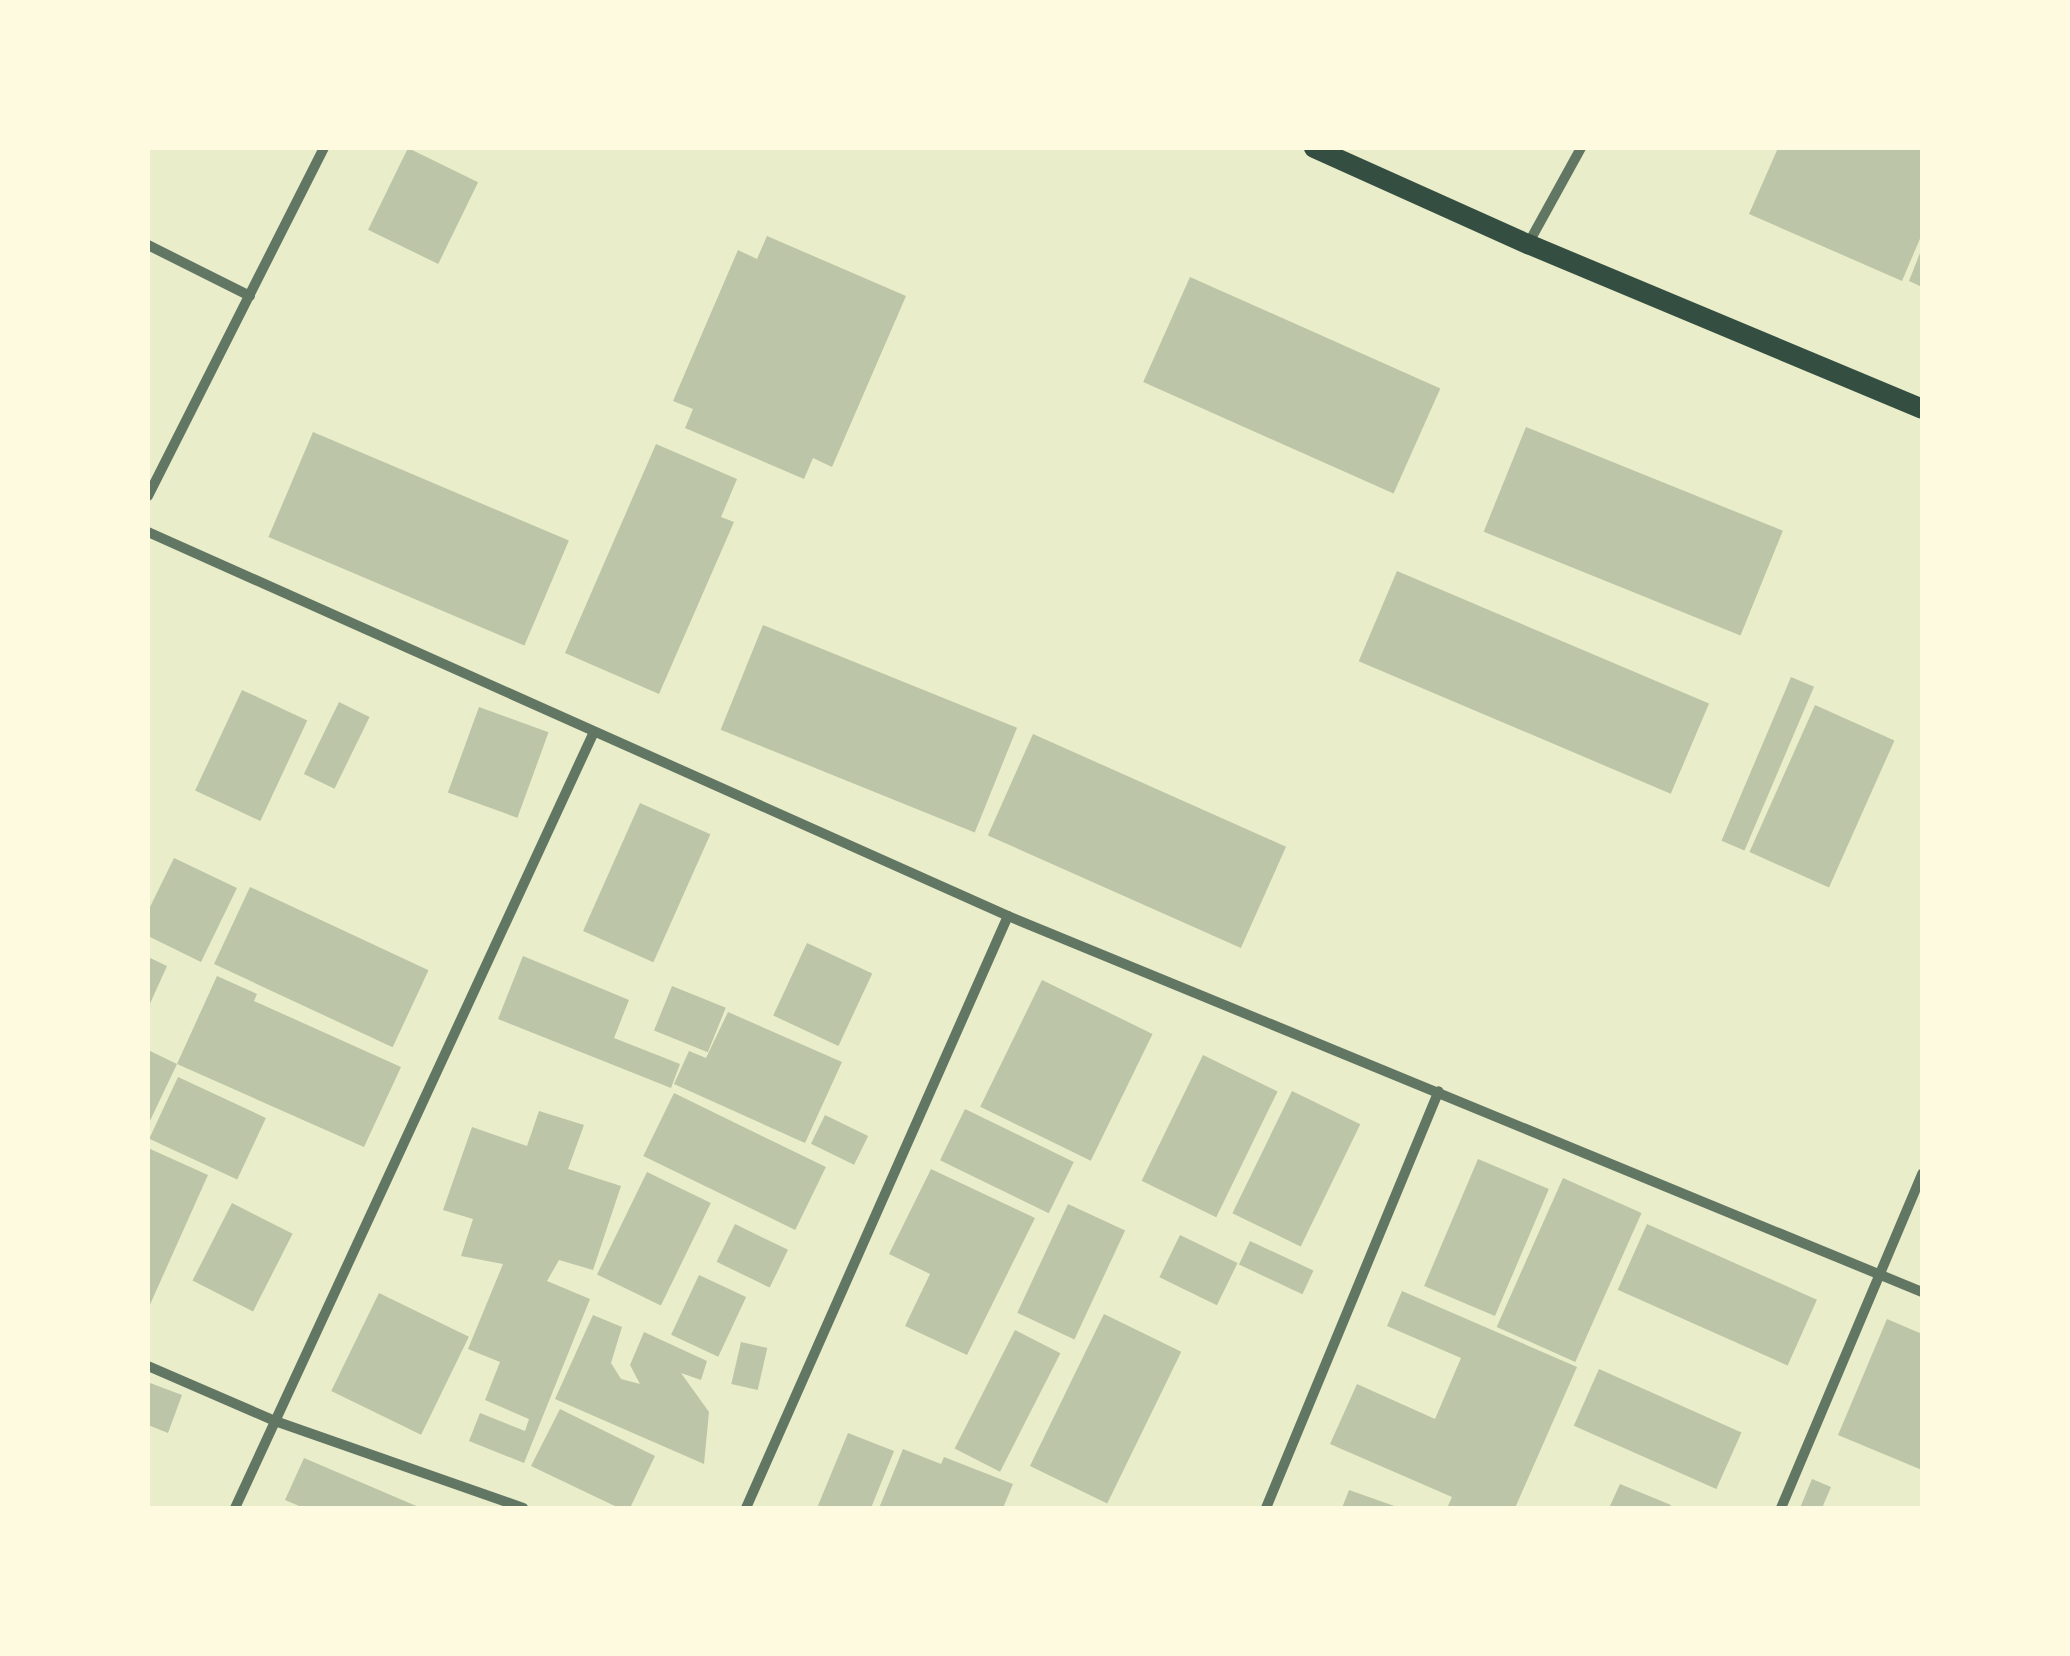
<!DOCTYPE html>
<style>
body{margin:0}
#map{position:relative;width:2070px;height:1656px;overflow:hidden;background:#e9edc9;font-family:"Nunito Sans",sans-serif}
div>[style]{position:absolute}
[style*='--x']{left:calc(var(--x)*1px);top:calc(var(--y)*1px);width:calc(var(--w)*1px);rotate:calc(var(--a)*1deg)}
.building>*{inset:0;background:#bcc5a7;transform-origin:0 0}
.minor>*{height:10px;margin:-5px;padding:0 5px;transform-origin:5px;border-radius:5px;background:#617663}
.secondary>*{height:20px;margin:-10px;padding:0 10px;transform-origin:10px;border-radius:10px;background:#344e41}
span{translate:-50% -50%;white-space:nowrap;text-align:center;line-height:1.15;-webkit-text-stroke:8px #fefae0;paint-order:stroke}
.frame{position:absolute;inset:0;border:150px solid #fefae0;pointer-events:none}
</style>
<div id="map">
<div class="building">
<div style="left:408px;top:148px;width:78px;height:91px;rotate:26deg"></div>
<div style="clip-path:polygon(1778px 148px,1922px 150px,1922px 234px,1902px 281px,1749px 214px)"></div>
<div style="clip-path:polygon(767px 236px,906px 296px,832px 467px,813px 458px,804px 479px,685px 428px,693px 409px,673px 401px,738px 250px,757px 259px)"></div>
<div style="clip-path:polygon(1922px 248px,1922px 287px,1909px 281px)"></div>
<div style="left:1190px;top:277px;width:274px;height:115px;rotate:24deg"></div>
<div style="left:1526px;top:427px;width:277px;height:113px;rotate:22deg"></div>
<div style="left:313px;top:432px;width:278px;height:114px;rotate:23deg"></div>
<div style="clip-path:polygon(656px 444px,737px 479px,721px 517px,734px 522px,659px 694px,565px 653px)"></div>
<div style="left:1397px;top:571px;width:339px;height:98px;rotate:23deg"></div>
<div style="left:763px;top:625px;width:274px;height:113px;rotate:22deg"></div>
<div style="left:1791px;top:677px;width:25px;height:178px;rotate:23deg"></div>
<div style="left:242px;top:690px;width:72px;height:111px;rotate:25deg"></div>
<div style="left:339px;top:702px;width:34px;height:80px;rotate:26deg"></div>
<div style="left:1815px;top:705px;width:87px;height:161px;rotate:24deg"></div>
<div style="left:479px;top:707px;width:74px;height:91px;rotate:20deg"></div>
<div style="left:1033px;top:734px;width:277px;height:111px;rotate:24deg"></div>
<div style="left:640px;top:803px;width:77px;height:140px;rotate:24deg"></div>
<div style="clip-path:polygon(174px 858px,237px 888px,201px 962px,148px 936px,148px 911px)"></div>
<div style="left:250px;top:887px;width:197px;height:85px;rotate:25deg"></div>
<div style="left:807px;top:943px;width:72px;height:80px;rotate:25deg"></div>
<div style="clip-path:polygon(523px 956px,629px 1000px,614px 1038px,680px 1064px,671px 1088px,498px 1019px)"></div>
<div style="clip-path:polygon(148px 957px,167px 966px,148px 1008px)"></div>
<div style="clip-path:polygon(217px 976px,257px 994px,254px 1001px,401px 1067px,364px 1147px,177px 1064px)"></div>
<div style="left:1042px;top:980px;width:123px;height:141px;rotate:26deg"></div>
<div style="left:672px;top:986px;width:58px;height:48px;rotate:22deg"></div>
<div style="clip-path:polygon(728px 1012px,842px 1062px,805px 1143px,674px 1084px,689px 1051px,706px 1058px)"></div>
<div style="clip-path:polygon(148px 1050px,177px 1064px,148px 1125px)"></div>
<div style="left:1203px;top:1055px;width:83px;height:140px;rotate:26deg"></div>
<div style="left:178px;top:1077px;width:97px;height:68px;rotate:25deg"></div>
<div style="left:1292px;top:1091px;width:76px;height:136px;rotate:26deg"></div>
<div style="left:674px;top:1093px;width:169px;height:70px;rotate:26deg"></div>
<div style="left:965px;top:1109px;width:121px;height:57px;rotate:26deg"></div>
<div style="clip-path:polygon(539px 1111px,584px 1125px,568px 1169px,621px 1186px,593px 1270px,559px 1260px,547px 1281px,590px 1299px,524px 1463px,469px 1441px,480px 1413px,525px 1431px,529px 1419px,485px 1400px,500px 1362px,468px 1349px,503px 1264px,461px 1256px,473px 1219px,443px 1210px,472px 1127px,527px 1146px)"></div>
<div style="left:825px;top:1115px;width:48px;height:32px;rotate:26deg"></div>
<div style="clip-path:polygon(148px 1148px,208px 1175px,148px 1309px)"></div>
<div style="left:1478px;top:1159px;width:77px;height:138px;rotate:23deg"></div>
<div style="clip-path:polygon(931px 1169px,1035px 1218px,967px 1355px,905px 1326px,930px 1274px,889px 1254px)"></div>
<div style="left:647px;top:1172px;width:71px;height:114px;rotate:26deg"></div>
<div style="left:1563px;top:1178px;width:86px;height:163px;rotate:24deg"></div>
<div style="left:232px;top:1203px;width:68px;height:87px;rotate:27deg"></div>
<div style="left:1068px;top:1204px;width:63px;height:120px;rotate:25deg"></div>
<div style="left:735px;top:1224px;width:59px;height:42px;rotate:26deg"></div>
<div style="left:1647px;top:1224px;width:186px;height:72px;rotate:24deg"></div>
<div style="left:1180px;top:1235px;width:64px;height:47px;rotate:26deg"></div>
<div style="left:1250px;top:1241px;width:70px;height:26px;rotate:25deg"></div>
<div style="left:699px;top:1275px;width:52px;height:66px;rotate:25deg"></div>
<div style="clip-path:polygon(1402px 1291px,1577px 1367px,1515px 1508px,1447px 1508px,1452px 1497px,1330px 1444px,1357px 1384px,1435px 1419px,1461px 1358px,1387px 1326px)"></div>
<div style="left:379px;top:1293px;width:100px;height:109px;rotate:26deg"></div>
<div style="left:1104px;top:1314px;width:86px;height:169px;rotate:26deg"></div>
<div style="clip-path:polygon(593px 1315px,622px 1327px,611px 1363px,621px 1379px,640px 1384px,630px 1365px,644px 1332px,707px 1361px,701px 1380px,681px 1373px,709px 1412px,704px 1464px,555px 1399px)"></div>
<div style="clip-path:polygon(1887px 1319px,1922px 1334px,1922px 1470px,1838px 1435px)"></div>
<div style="left:1015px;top:1330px;width:51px;height:133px;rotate:27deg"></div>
<div style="left:741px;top:1342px;width:27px;height:43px;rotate:13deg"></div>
<div style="left:1599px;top:1369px;width:156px;height:62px;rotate:24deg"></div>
<div style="clip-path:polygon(150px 1383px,182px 1395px,168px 1433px,148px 1425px)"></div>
<div style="clip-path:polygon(560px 1409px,655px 1456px,630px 1508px,619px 1508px,531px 1466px)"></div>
<div style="clip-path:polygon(848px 1433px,894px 1451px,871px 1508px,817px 1508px)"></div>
<div style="clip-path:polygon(903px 1449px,941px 1464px,944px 1457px,1013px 1484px,1003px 1508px,879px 1508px)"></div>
<div style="clip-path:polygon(304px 1458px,421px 1508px,304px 1508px,285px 1500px)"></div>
<div style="clip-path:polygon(1812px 1479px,1831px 1487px,1822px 1508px,1800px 1508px)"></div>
<div style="clip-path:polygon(1620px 1484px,1671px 1505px,1669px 1508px,1609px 1508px)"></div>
<div style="clip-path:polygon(1349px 1490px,1400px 1508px,1342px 1508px)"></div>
</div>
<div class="minor">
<div style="--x:1528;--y:244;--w:110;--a:-61.1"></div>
<div style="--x:148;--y:245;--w:114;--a:26.6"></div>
<div style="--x:148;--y:496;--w:390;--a:-63.2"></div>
<div style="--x:148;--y:532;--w:942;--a:24.06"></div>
<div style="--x:1008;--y:916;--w:988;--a:22.36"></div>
<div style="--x:148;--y:1366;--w:138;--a:23.4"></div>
<div style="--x:275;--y:1421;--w:263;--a:19.3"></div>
<div style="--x:235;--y:1508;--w:853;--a:-65.18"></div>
<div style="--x:746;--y:1508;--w:647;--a:-66.13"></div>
<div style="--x:1266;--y:1508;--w:451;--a:-67.5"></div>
<div style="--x:1781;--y:1508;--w:363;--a:-67.1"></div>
</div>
<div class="secondary">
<div style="--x:1314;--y:148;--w:235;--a:24.2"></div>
<div style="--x:1528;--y:244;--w:427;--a:22.7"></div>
</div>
<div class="frame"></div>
</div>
